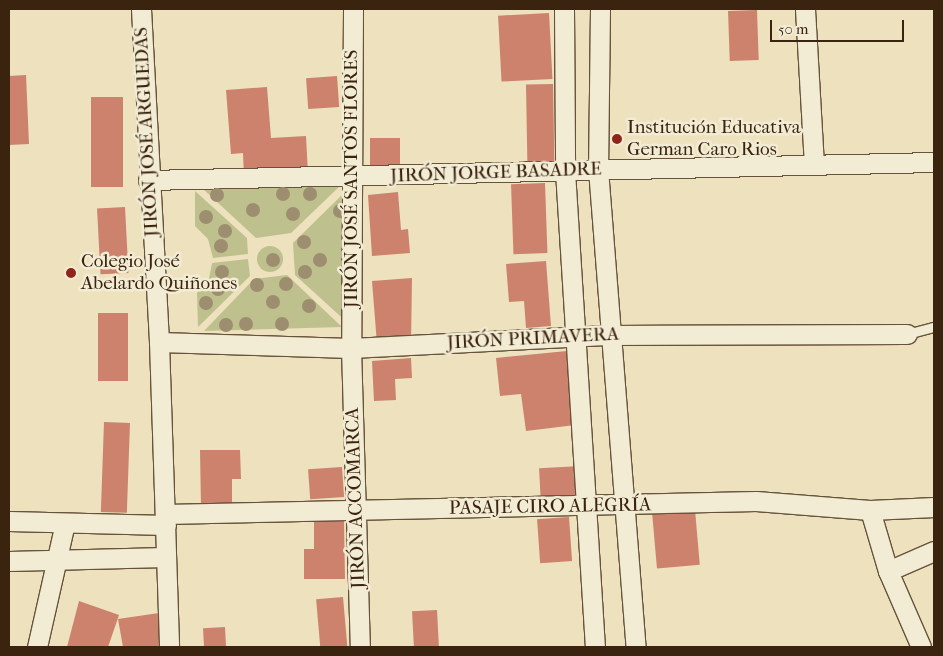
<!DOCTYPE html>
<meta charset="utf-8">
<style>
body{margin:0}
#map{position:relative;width:943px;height:656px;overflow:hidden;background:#ede1be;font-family:"IM FELL French Canon",serif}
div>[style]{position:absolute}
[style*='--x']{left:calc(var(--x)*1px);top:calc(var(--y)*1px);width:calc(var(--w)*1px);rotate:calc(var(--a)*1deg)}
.green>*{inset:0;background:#bec18d}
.round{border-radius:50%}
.building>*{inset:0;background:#cc826c;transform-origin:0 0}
.roads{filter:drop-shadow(1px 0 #67533b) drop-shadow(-1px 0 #67533b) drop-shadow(0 1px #67533b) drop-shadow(0 -1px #67533b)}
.service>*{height:9px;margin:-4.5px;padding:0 4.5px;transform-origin:4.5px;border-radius:4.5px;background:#f3ecd5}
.minor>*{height:19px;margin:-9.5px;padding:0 9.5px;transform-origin:9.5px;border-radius:9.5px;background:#f3ecd5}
.trees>*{width:14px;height:14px;margin:-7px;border-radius:50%;background:#9d8e6f}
.dots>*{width:14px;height:14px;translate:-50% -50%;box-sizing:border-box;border:2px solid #f3ecd5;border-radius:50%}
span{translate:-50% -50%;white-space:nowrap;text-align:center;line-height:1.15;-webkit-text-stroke:5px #f3ecd5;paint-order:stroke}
.poi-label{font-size:19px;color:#3a240f}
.left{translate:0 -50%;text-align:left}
.street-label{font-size:19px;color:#3a240f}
.frame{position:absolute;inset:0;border:10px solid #3a240f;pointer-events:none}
.scale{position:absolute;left:770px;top:20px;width:134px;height:22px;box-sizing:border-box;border:2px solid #3a240f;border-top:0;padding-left:6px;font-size:15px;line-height:18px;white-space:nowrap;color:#3a240f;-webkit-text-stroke:4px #f3ecd5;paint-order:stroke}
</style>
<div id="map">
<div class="green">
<div style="clip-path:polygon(341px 185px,291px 233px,256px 238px,203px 189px)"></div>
<div style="clip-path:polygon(195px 191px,247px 238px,248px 254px,213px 258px,208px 239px,195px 226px)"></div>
<div style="clip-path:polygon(346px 191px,350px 325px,295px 275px,293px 243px)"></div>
<div class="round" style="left:257px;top:246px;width:26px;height:26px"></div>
<div style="clip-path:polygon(248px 259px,250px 276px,198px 327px,197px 293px,209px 279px,212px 263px)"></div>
<div style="clip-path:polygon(287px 275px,342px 327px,204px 331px,254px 279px)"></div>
</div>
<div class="building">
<div style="left:757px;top:10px;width:50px;height:29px;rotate:88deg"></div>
<div style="left:549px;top:13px;width:66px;height:51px;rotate:87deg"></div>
<div style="clip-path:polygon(26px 75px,29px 144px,9px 145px,9px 76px)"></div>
<div style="left:337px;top:76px;width:31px;height:31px;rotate:86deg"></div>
<div style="left:553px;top:84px;width:84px;height:27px;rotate:89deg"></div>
<div style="clip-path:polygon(267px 87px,271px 138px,306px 136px,308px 174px,244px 178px,243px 153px,231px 154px,226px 90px)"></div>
<div style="left:91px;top:97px;width:32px;height:90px"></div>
<div style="left:370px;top:138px;width:30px;height:35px"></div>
<div style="left:545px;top:183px;width:70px;height:34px;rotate:88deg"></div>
<div style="clip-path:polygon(398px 192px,401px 230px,408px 229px,410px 253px,372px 256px,368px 195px)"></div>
<div style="left:125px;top:207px;width:66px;height:28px;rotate:87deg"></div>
<div style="clip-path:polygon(546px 261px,551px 326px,526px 328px,524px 301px,509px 302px,506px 264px)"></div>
<div style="clip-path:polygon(412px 278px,411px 342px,377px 344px,372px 281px)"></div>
<div style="left:98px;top:313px;width:30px;height:68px"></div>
<div style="clip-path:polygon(567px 351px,575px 425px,526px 431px,521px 394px,500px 396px,496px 358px)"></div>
<div style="clip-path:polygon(411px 358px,412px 378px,395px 379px,396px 400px,374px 401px,372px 361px)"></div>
<div style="left:104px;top:422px;width:26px;height:90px;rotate:2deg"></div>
<div style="clip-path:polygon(200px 450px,240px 450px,241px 479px,232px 479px,232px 507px,201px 508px)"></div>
<div style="left:581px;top:466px;width:35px;height:42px;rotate:87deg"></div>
<div style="left:342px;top:467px;width:30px;height:34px;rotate:86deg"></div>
<div style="left:695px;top:510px;width:55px;height:43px;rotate:85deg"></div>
<div style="left:569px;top:517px;width:44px;height:32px;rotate:86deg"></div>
<div style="clip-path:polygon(314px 521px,344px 521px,345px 579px,304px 579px,304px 549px,314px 549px)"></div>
<div style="left:343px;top:597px;width:50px;height:27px;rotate:85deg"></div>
<div style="clip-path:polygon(79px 601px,119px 615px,108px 647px,67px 647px)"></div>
<div style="left:437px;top:610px;width:37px;height:25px;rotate:87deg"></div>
<div style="clip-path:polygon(159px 613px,164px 646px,123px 647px,118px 619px)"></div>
<div style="left:225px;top:627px;width:20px;height:22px;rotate:87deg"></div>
</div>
<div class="roads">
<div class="service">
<div style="--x:907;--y:334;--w:28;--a:-15"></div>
</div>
<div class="minor">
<div style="--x:141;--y:9;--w:333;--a:86.9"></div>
<div style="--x:159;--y:342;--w:305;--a:88.1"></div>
<div style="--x:353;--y:9;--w:339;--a:90.3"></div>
<div style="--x:351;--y:348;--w:299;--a:88.3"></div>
<div style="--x:564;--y:9;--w:162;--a:89.6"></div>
<div style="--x:565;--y:171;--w:477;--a:86.4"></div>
<div style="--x:600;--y:9;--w:160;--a:90.7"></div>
<div style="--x:598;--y:169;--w:480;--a:85.5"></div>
<div style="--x:805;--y:9;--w:156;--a:86.7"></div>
<div style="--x:148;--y:180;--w:786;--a:-1.31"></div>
<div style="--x:159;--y:342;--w:192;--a:1.8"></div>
<div style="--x:351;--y:348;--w:260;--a:-2.9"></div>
<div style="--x:611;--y:335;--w:296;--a:-0.2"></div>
<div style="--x:870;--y:510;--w:64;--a:73.6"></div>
<div style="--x:888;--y:571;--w:83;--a:66.5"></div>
<div style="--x:165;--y:514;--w:591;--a:-1.26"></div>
<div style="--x:756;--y:501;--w:114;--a:4.5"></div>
<div style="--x:870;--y:510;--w:64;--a:-2.7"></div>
<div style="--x:9;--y:521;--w:157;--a:1.5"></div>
<div style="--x:9;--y:561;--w:156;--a:-1.5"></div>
<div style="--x:888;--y:571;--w:50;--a:-23.5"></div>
<div style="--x:37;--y:647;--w:127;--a:-77.3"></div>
</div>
</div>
<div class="trees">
<div style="left:283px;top:194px"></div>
<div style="left:310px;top:194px"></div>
<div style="left:217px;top:195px"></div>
<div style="left:253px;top:210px"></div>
<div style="left:340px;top:211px"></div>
<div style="left:293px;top:214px"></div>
<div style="left:206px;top:217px"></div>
<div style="left:225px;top:231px"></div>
<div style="left:304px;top:242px"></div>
<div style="left:221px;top:246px"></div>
<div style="left:273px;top:260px"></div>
<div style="left:320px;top:260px"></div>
<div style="left:222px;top:272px"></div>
<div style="left:305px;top:272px"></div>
<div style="left:286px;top:284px"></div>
<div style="left:257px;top:285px"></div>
<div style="left:218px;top:289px"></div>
<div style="left:273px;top:302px"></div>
<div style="left:206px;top:303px"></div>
<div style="left:309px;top:306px"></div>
<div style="left:246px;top:324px"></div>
<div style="left:282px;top:324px"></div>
<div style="left:226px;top:325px"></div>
</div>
<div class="dots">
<div style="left:617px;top:139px;background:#8f2418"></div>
<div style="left:71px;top:273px;background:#8f2418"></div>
</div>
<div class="poi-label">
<span class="left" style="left:627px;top:139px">Institución Educativa<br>German Caro Rios</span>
<span class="left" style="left:81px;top:273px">Colegio José<br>Abelardo Quiñones</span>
</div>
<div class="street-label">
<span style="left:147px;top:132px;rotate:-93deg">JIRÓN JOSÉ ARGUEDAS</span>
<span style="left:496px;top:173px;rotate:-2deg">JIRÓN JORGE BASADRE</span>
<span style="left:352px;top:179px;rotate:-90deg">JIRÓN JOSÉ SANTOS FLORES</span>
<span style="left:533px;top:339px;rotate:-3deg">JIRÓN PRIMAVERA</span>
<span style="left:356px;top:498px;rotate:-92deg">JIRÓN ACCOMARCA</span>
<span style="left:550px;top:507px;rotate:-1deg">PASAJE CIRO ALEGRÍA</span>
</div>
<div class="frame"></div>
<div class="scale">50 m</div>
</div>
